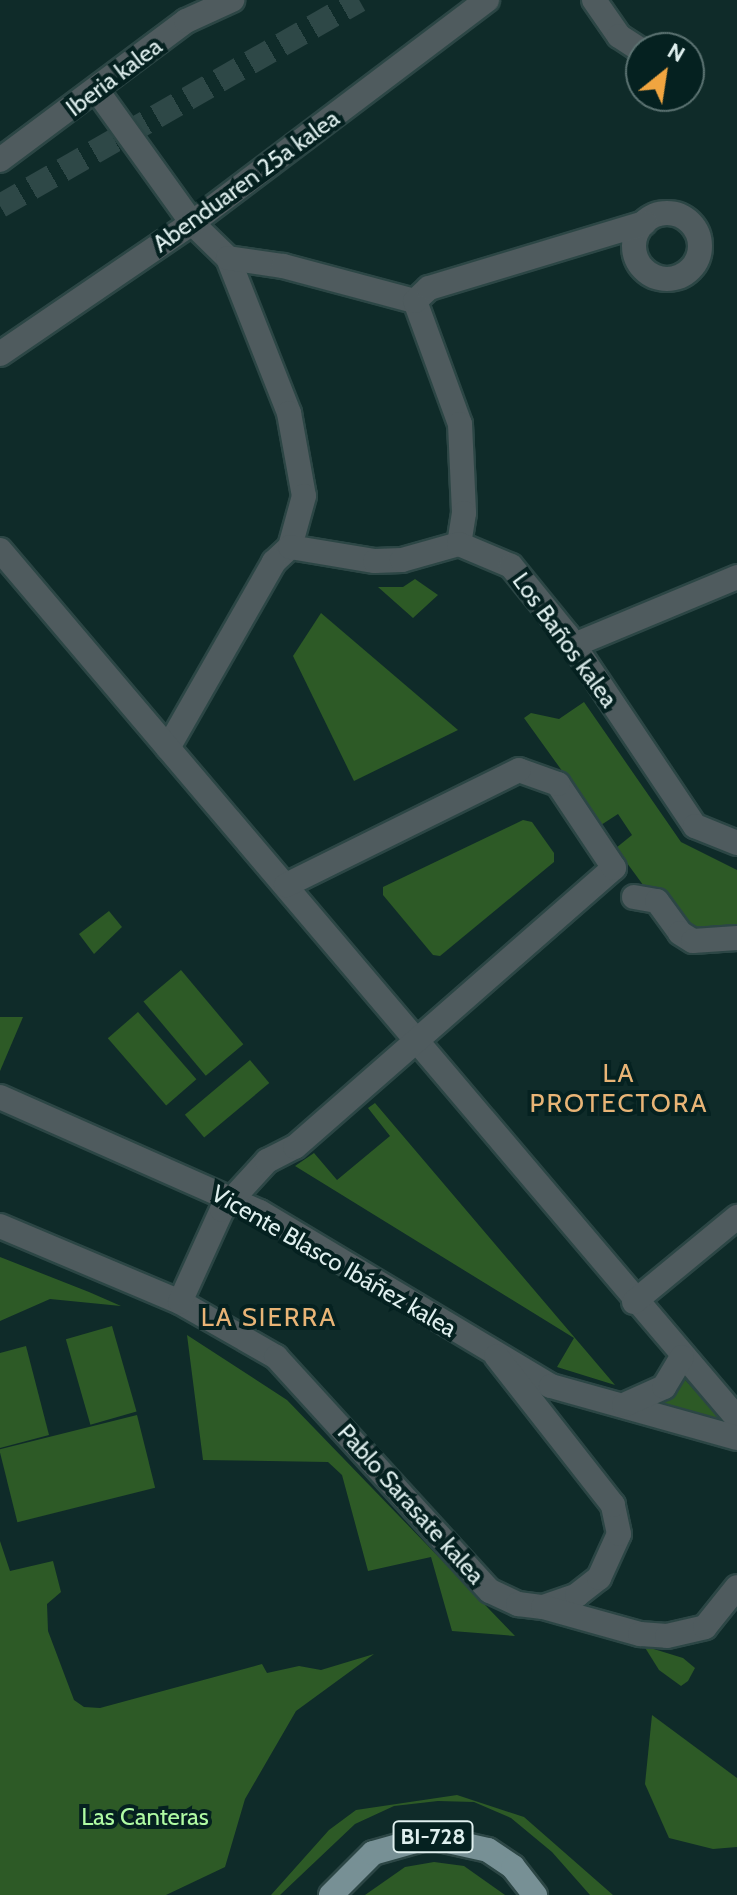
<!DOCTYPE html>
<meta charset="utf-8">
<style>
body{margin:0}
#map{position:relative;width:737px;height:1895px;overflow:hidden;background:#0f2b29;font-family:Cabin,sans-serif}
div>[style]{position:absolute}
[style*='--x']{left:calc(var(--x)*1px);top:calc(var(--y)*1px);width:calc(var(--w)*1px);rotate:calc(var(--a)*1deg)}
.green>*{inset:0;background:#2d5a26;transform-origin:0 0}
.minor-tunnel>*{height:24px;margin-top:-12px;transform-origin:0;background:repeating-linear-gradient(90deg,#2e4847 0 24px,transparent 0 36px)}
.roads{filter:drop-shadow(2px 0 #2c4645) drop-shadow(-2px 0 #2c4645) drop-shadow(0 2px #2c4645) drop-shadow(0 -2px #2c4645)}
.minor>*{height:24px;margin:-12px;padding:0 12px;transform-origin:12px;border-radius:12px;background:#4f5b5e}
.minor>.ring{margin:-12px;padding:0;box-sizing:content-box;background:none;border:24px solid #4f5b5e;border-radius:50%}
.major>*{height:24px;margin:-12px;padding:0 12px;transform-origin:12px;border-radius:12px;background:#779095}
span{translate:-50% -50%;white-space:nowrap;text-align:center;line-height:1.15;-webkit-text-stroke:8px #052120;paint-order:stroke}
.shield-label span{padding:2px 6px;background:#052120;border:2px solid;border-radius:6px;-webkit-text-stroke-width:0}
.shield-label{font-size:22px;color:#dfefee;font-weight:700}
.street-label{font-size:24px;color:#dfefee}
.park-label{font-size:24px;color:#affba3}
.neighbourhood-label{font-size:26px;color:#e8b476;letter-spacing:2px}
.north{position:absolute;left:625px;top:32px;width:80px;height:80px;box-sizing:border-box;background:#052120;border:2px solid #5c7372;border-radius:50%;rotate:30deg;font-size:22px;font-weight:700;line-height:32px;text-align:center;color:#dfefee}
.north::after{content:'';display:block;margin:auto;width:28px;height:36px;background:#f1a540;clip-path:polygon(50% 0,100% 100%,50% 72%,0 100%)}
</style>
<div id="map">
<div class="green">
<div style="clip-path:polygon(415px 579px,438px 595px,413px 618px,378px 587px,403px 587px)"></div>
<div style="clip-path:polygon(321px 613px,458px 730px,354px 781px,293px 656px)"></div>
<div style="clip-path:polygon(584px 702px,681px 842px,737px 870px,737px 929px,687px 928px,646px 889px,616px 848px,632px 835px,618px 814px,601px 825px,524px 718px,531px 713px,559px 719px)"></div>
<div style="clip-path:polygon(523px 820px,532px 822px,554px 853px,554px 862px,440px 956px,433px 955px,383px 895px,383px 887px)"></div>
<div style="clip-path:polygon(109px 911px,122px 927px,94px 954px,79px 934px)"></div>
<div style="left:181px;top:970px;width:97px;height:49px;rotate:50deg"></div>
<div style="left:138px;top:1012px;width:89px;height:40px;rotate:49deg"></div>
<div style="clip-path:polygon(0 1017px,23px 1017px,0 1071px)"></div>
<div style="left:250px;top:1060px;width:30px;height:85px;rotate:50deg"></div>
<div style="clip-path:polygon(375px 1103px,615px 1385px,557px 1367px,574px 1338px,295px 1166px,314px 1153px,337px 1180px,390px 1136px,368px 1108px)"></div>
<div style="clip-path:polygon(0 1257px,89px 1292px,121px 1306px,50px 1299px,0 1321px)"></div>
<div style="left:112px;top:1326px;width:89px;height:48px;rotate:74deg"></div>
<div style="clip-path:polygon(187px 1335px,287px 1400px,515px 1636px,452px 1631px,431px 1557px,368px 1571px,342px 1475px,328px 1462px,203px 1460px)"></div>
<div style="clip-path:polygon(26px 1346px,49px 1435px,0 1448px,0 1353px)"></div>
<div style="clip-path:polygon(680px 1374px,731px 1431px,650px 1407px)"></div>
<div style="left:137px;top:1415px;width:75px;height:142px;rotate:76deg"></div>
<div style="clip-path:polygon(0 1541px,10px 1571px,53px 1561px,61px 1592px,47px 1604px,48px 1631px,74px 1700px,84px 1707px,100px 1708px,262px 1664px,267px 1673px,299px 1666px,321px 1670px,374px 1654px,296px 1711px,245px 1799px,225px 1867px,166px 1895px,0 1895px)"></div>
<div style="clip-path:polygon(644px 1646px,683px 1658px,695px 1668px,688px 1681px,681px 1686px,659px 1670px)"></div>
<div style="clip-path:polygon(652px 1715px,737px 1778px,737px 1847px,713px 1849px,669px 1838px,645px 1784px)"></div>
<div style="clip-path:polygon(457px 1795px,524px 1817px,613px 1895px,590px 1895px,552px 1852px,511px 1818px,474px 1802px,438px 1801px,394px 1806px,355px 1824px,280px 1895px,271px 1895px,329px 1830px,356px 1810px)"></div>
<div style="clip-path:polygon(434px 1862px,464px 1866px,505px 1895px,365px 1895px,405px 1867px)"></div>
</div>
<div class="minor-tunnel">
<div style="--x:0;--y:206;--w:414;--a:-29.8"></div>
</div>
<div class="roads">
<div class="minor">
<div style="--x:594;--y:0;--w:44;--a:55.2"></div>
<div style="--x:619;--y:36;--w:24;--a:33"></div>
<div style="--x:98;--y:92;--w:161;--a:54.3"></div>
<div style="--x:192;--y:223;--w:50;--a:44.2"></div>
<div style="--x:228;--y:258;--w:167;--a:68.5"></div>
<div style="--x:289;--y:413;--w:84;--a:79.8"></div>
<div style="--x:304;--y:496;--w:53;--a:105.4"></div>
<div style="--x:290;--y:547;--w:22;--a:137"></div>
<div style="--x:274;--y:562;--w:214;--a:119.7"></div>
<div style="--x:0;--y:160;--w:232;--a:-36.8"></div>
<div style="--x:186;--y:21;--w:51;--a:-24.5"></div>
<div class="ring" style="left:634px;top:213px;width:42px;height:42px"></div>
<div style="--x:228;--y:258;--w:56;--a:8.3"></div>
<div style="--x:283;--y:266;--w:137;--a:14.9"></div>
<div style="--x:415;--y:301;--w:131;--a:69.9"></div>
<div style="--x:460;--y:424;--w:89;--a:87.4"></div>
<div style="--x:464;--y:513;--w:31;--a:99"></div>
<div style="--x:415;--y:301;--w:19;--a:-43"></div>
<div style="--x:429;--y:288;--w:225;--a:-16.8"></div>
<div style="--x:0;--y:354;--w:232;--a:-34.3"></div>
<div style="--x:192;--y:223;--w:370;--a:-37.1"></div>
<div style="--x:290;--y:547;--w:86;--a:9.4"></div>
<div style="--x:375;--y:561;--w:27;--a:-2"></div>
<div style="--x:402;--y:560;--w:59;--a:-15.7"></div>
<div style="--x:459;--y:544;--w:56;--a:22.9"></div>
<div style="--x:511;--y:566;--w:89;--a:50.9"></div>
<div style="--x:567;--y:635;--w:230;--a:56.2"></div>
<div style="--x:695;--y:826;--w:45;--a:22"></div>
<div style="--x:0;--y:550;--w:1139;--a:49.67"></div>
<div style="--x:574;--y:645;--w:177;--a:-22.6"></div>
<div style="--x:634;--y:897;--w:23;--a:10"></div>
<div style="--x:657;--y:901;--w:39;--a:54"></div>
<div style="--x:680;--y:933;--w:15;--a:32"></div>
<div style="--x:693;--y:941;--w:44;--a:-3.9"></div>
<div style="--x:0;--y:1097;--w:284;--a:23.9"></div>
<div style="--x:260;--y:1212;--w:339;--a:30.9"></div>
<div style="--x:551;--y:1386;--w:193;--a:15.6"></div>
<div style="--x:0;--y:1226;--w:195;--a:22.9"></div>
<div style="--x:180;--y:1302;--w:111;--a:29.8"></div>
<div style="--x:276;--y:1357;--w:317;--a:47.6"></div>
<div style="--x:490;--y:1591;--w:31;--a:25"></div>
<div style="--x:518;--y:1604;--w:25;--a:7"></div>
<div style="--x:543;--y:1607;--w:36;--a:-19"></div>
<div style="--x:577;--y:1595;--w:28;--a:-38"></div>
<div style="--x:599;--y:1578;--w:48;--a:-65.6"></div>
<div style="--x:619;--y:1534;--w:30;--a:-102"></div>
<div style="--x:613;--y:1505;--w:189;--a:-128.1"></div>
<div style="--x:180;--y:1302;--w:101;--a:-65.5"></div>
<div style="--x:222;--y:1210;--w:67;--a:-47.4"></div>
<div style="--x:267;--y:1161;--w:31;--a:-27"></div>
<div style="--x:295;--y:1147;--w:424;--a:-41.2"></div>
<div style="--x:614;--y:868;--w:101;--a:-123.7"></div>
<div style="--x:558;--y:784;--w:41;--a:-160.3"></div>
<div style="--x:519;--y:770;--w:260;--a:153.7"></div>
<div style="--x:634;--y:1302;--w:134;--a:-39.5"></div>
<div style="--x:624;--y:1405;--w:44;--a:-24.2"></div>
<div style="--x:664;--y:1387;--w:35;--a:-59"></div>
<div style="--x:543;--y:1607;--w:101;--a:15.6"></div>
<div style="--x:640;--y:1634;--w:27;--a:4"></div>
<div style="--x:667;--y:1636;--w:39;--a:-13"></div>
<div style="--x:705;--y:1627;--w:51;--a:-51.3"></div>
</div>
<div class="major">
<div style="--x:331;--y:1895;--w:59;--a:-45"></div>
<div style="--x:373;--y:1853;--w:59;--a:-15.7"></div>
<div style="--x:430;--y:1837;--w:59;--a:12.6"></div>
<div style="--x:488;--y:1850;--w:30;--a:34"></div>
<div style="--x:513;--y:1867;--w:36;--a:52"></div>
</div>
</div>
<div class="shield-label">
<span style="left:433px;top:1837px">BI-728</span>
</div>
<div class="street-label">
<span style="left:114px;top:77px;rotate:-37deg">Iberia kalea</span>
<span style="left:246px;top:181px;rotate:-36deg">Abenduaren 25a kalea</span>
<span style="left:565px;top:640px;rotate:54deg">Los Baños kalea</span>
<span style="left:334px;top:1261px;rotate:30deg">Vicente Blasco Ibáñez kalea</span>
<span style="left:411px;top:1504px;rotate:48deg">Pablo Sarasate kalea</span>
</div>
<div class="park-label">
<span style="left:145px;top:1817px">Las Canteras</span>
</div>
<div class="neighbourhood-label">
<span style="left:619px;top:1089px">LA<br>PROTECTORA</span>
<span style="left:269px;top:1318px">LA SIERRA</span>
</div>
<div class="north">N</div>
</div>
